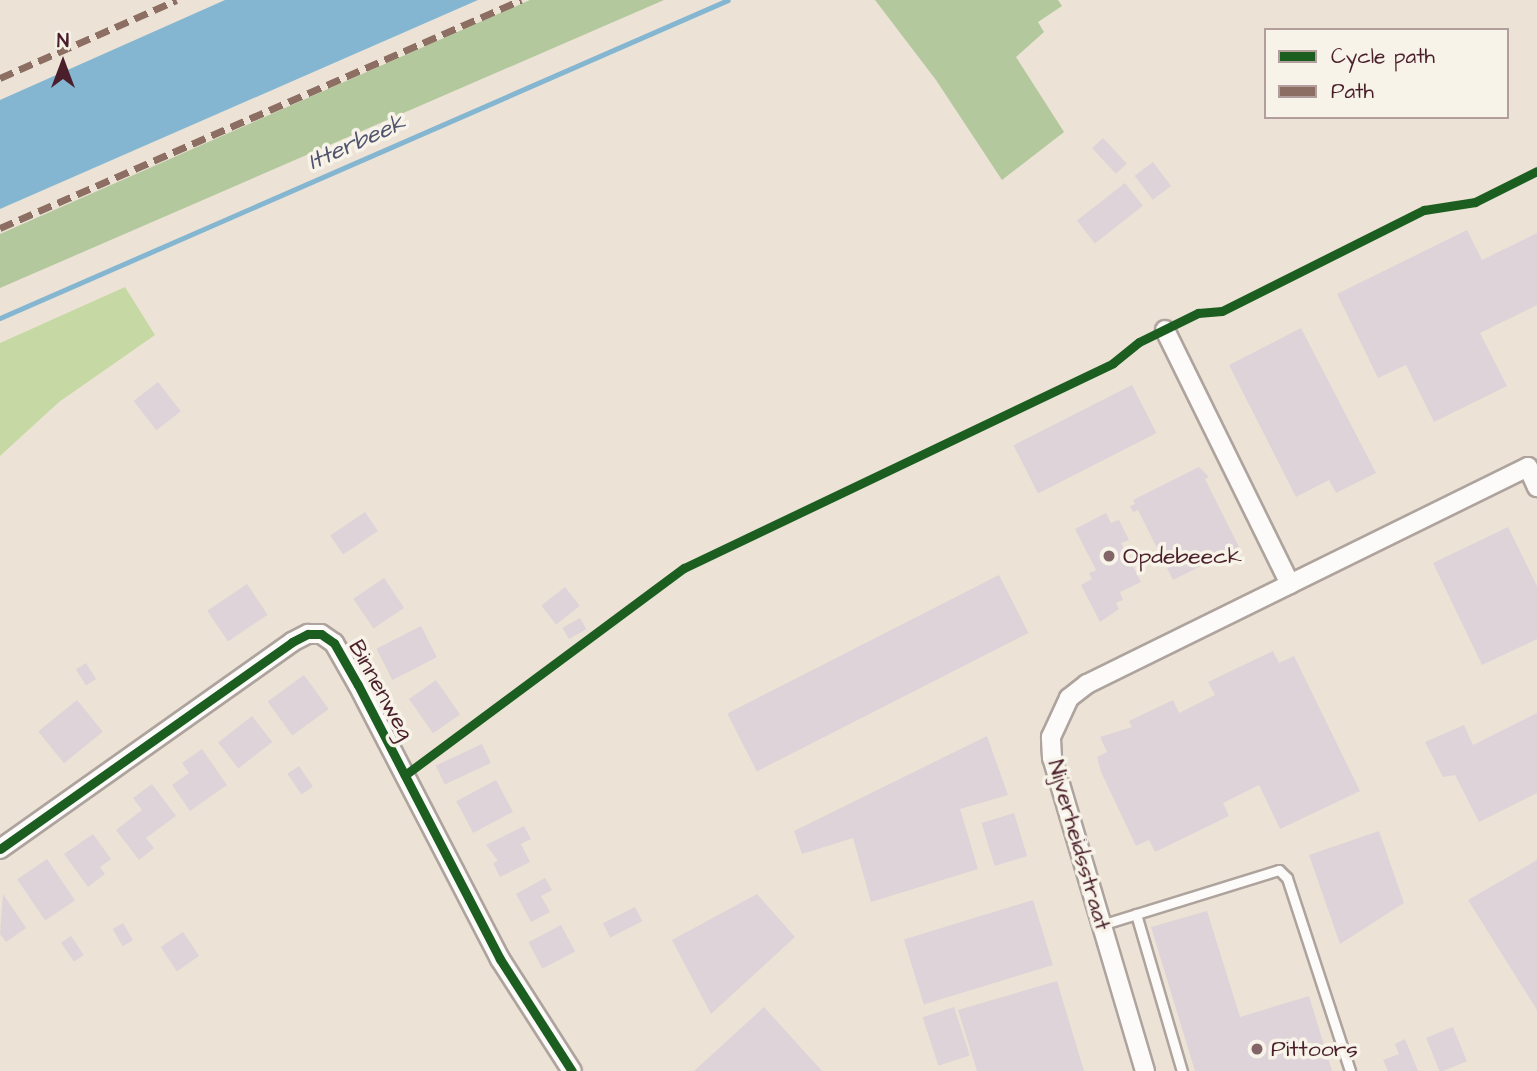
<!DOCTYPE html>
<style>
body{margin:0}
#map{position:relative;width:1537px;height:1071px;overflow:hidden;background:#ece3d6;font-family:"Architects Daughter",sans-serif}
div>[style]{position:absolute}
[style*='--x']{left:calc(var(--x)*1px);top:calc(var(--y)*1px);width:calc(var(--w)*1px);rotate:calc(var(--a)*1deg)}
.green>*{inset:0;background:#c6d9a4}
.forest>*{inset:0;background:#b3c89c}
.water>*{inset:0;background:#84b6d1}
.stream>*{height:5px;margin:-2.5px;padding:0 2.5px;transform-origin:2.5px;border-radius:2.5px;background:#84b6d1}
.building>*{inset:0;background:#ded3d8;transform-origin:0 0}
.roads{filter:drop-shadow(2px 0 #aea39d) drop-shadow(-2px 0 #aea39d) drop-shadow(0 2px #aea39d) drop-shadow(0 -2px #aea39d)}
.lane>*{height:9px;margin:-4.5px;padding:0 4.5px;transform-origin:4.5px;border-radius:4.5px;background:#fcfbf9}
.street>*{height:18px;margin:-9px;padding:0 9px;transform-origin:9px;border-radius:9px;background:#fcfbf9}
.quiet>*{height:7px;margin-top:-3.5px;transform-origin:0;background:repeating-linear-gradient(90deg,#8d6e63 0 14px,transparent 0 21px)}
.cycleway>*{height:9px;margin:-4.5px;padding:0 4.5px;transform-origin:4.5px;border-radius:4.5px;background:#1b5e20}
.dots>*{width:19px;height:19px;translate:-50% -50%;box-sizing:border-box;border:4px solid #f7f3e8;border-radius:50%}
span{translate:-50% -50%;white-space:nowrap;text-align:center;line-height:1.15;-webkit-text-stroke:7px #f7f3e8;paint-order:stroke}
.poi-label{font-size:23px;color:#4a1f2b}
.left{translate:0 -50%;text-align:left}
.street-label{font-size:23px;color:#4a1f2b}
.water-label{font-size:24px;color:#4f536d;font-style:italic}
.legend{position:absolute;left:1264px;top:28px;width:245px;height:91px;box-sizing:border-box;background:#f7f3e8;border:2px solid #b29e9c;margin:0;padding:9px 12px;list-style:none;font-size:21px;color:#4a1f2b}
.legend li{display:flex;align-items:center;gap:14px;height:35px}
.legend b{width:35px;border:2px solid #b29e9c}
.north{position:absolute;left:28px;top:28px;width:70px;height:70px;-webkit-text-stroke:5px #f7f3e8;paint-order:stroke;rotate:0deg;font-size:19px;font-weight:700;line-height:28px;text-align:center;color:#4a1f2b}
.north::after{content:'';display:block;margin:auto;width:24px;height:32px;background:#4a1f2b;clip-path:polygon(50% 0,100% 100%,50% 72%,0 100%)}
</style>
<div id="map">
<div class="green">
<div style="clip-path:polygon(125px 287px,155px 335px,59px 402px,0 456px,0 343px)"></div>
</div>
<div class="forest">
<div style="clip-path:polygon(530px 0,664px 0,0 288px,0 234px)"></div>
<div style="clip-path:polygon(875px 0,1058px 0,1062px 6px,1038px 22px,1044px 32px,1016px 57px,1064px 132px,1002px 180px,936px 80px)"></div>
</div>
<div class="water">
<div style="clip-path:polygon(225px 0,478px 0,0 209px,0 100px)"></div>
</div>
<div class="stream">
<div style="--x:0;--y:318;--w:794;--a:-23.6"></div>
</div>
<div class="building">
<div style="left:1103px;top:138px;width:35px;height:15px;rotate:47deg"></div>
<div style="left:1153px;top:162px;width:30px;height:23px;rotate:53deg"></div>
<div style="left:1125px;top:183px;width:29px;height:61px;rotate:52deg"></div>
<div style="clip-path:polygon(1467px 230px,1482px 260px,1537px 233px,1537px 305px,1480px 333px,1507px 386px,1434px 422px,1406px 365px,1378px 378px,1337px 294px)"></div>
<div style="clip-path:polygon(1301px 328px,1376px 473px,1336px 493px,1329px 480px,1296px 497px,1229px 365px)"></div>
<div style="left:158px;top:382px;width:37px;height:31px;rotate:52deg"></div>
<div style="left:1132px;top:385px;width:54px;height:133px;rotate:63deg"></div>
<div style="clip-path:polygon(1199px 467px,1209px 477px,1205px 479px,1239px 547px,1173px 580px,1138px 510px,1133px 512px,1130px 506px,1135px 504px,1133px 500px)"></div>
<div style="left:365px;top:512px;width:23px;height:42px;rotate:56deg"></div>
<div style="clip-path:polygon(1106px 513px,1111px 523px,1119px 520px,1129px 540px,1121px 543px,1141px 582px,1120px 592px,1123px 600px,1116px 603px,1119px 609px,1100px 622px,1081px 585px,1092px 579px,1089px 573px,1096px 570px,1075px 529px)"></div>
<div style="clip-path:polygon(1508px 527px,1537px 586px,1537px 639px,1482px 665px,1433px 563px)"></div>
<div style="left:999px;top:575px;width:65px;height:305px;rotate:63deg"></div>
<div style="left:384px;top:578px;width:36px;height:37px;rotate:56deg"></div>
<div style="left:247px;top:584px;width:37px;height:48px;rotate:56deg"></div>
<div style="left:565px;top:587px;width:24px;height:30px;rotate:52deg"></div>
<div style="left:580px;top:618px;width:13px;height:20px;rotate:61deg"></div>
<div style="left:421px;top:626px;width:35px;height:50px;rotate:63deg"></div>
<div style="clip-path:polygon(1273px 651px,1279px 663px,1294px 656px,1360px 791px,1280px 829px,1259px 785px,1223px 803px,1229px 816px,1155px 852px,1149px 840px,1136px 846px,1101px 772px,1097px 757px,1107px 752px,1100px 737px,1132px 727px,1129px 721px,1173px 700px,1179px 713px,1215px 695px,1208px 682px)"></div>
<div style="left:86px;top:663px;width:19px;height:12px;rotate:58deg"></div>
<div style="left:304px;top:675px;width:42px;height:45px;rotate:54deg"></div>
<div style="left:436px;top:680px;width:42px;height:33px;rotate:55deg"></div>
<div style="left:77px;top:700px;width:41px;height:50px;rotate:51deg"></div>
<div style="clip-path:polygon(1537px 713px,1537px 793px,1479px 822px,1455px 775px,1443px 777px,1425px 742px,1464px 725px,1473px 745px)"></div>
<div style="left:252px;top:716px;width:33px;height:43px;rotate:52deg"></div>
<div style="clip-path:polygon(987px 736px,1008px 795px,960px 809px,978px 869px,871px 902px,853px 838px,802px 854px,794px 831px)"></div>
<div style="left:482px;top:744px;width:21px;height:51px;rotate:65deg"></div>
<div style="clip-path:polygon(202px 749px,227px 785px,190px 811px,172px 785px,189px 773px,182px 763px)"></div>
<div style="left:299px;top:766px;width:25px;height:14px;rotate:56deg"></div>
<div style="left:496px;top:780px;width:36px;height:45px;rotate:62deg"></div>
<div style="clip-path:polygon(152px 784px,176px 816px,146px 838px,154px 848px,139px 860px,116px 830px,142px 810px,133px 798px)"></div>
<div style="left:1014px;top:813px;width:45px;height:34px;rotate:73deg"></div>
<div style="clip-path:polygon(524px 826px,531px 839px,521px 844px,530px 862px,500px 877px,493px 863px,498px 861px,486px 845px)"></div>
<div style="clip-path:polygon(1379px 831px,1404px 903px,1340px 944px,1309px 855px)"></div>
<div style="clip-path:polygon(93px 834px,111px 859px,100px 867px,105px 874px,88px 887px,64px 854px)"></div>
<div style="left:47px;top:859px;width:50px;height:36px;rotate:56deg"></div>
<div style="clip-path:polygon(1537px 860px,1537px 1010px,1468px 900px)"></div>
<div style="clip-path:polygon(545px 878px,552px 890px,541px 896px,550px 912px,531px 922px,516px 894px)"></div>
<div style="clip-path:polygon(3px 894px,26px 928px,6px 942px,0 934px)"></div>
<div style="clip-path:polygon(757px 894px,795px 937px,711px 1014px,672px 940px)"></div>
<div style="left:1033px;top:900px;width:68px;height:135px;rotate:73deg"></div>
<div style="left:635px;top:907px;width:16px;height:36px;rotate:63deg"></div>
<div style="clip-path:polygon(1207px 911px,1240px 1017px,1309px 996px,1332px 1071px,1195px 1071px,1151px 927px)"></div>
<div style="left:123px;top:923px;width:20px;height:12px;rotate:60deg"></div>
<div style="left:561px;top:925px;width:30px;height:37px;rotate:62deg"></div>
<div style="left:183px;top:932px;width:29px;height:27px;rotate:56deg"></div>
<div style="left:71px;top:936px;width:23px;height:12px;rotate:56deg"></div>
<div style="clip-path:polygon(1057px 981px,1084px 1071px,977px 1071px,958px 1010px)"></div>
<div style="clip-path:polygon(764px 1007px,822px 1071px,694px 1071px)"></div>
<div style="left:954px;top:1007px;width:51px;height:33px;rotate:72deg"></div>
<div style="left:1453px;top:1027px;width:37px;height:29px;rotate:68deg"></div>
<div style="clip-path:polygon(1405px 1039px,1418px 1071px,1388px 1071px,1383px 1060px,1399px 1054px,1395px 1044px)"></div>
</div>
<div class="roads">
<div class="lane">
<div style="--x:1136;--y:914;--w:164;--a:73.7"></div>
<div style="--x:1101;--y:925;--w:186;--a:-17.2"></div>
<div style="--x:1279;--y:870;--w:11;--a:45"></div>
<div style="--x:1287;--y:878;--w:203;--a:71.9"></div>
</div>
<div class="street">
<div style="--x:1165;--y:330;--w:283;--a:63.8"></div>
<div style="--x:1290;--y:584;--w:265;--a:-26.2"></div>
<div style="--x:1528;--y:467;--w:22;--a:66"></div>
<div style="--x:0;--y:849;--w:358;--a:-35.3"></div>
<div style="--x:292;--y:642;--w:18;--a:-27"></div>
<div style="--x:308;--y:634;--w:13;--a:0"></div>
<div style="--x:321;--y:634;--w:16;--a:35"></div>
<div style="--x:334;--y:643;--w:48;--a:60.3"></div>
<div style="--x:358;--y:685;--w:309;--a:62.6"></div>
<div style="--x:500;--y:959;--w:133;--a:57.3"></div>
<div style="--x:1145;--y:1071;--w:327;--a:-106.5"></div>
<div style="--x:1052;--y:758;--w:21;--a:-93"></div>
<div style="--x:1051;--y:737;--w:43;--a:-65.2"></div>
<div style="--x:1069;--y:698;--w:23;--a:-38"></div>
<div style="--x:1087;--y:684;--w:226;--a:-26.2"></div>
</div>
</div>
<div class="quiet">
<div style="--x:0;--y:78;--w:193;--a:-23.8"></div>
<div style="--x:0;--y:228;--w:569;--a:-23.64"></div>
</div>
<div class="cycleway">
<div style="--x:405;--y:775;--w:347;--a:-36.6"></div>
<div style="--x:684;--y:568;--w:475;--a:-25.5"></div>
<div style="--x:1113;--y:363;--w:33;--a:-39"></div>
<div style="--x:1139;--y:342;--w:66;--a:-26.2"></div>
<div style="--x:1198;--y:313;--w:24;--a:-5"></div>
<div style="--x:1222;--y:311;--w:226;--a:-26.6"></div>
<div style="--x:1424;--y:210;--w:52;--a:-8.9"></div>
<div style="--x:1475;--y:202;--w:69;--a:-26.6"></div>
<div style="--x:0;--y:849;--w:358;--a:-35.3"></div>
<div style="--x:292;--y:642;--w:18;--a:-27"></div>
<div style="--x:308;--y:634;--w:13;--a:0"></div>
<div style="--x:321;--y:634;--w:16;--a:35"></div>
<div style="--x:334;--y:643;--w:48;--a:60.3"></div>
<div style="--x:358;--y:685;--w:309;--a:62.6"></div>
<div style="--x:500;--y:959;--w:133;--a:57.3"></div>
</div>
<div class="dots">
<div style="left:1109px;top:556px;background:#836467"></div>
<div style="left:1257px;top:1049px;background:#836467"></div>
</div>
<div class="poi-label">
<span class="left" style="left:1123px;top:556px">Opdebeeck</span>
<span class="left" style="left:1271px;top:1049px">Pittoors</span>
</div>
<div class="street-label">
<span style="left:381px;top:690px;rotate:61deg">Binnenweg</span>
<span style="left:1079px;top:845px;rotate:74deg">Nijverheidsstraat</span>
</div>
<div class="water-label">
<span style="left:357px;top:143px;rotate:-24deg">Itterbeek</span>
</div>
<ul class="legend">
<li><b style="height:9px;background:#1b5e20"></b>Cycle path</li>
<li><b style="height:9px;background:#8d6e63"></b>Path</li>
</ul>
<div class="north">N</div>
</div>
